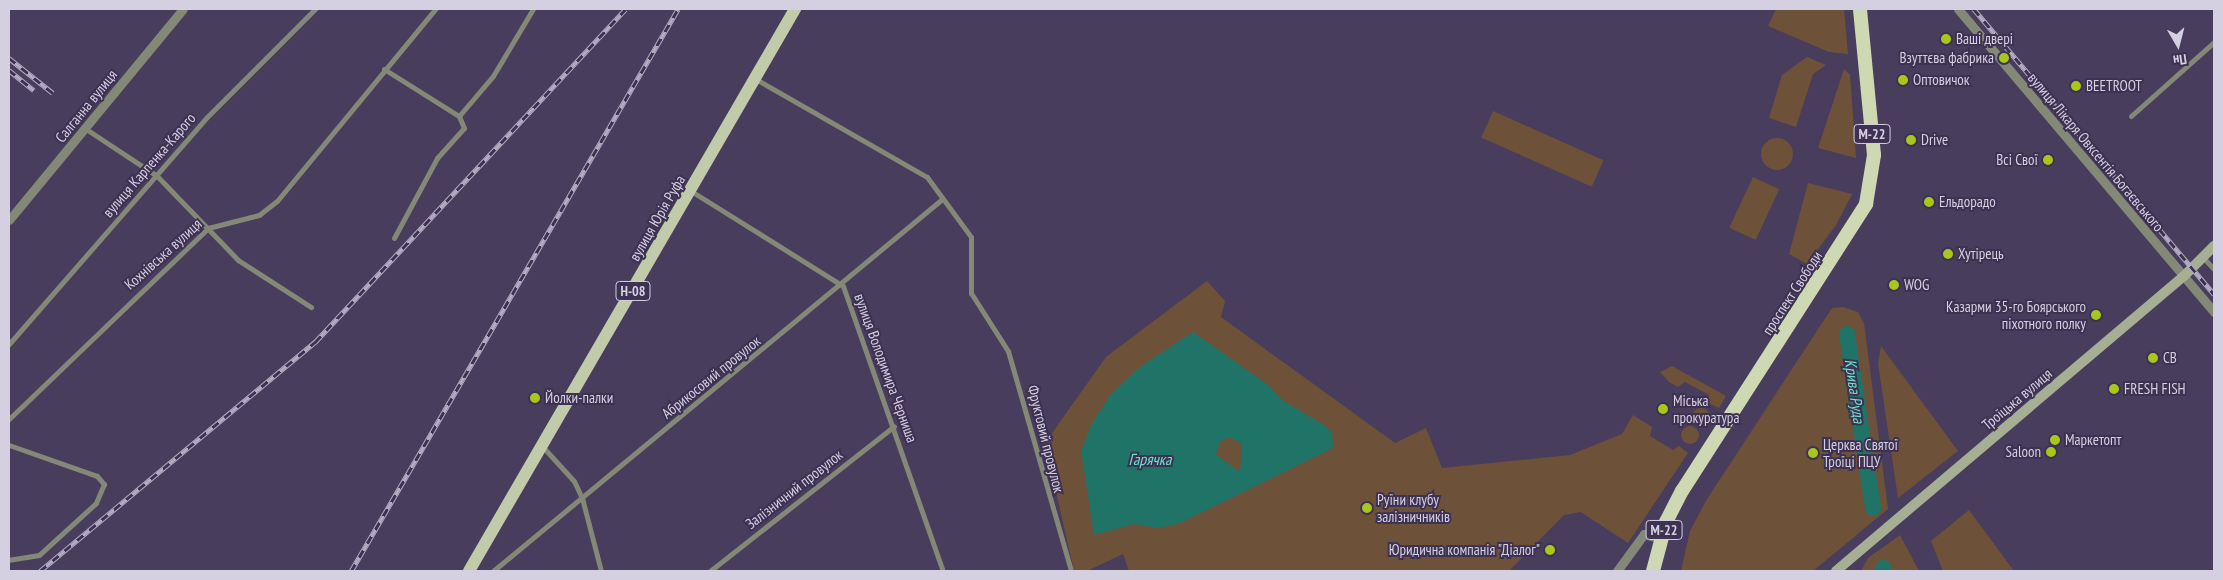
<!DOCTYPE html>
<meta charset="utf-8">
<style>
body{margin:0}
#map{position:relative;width:2223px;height:580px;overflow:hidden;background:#483d5d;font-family:"PT Sans Narrow",sans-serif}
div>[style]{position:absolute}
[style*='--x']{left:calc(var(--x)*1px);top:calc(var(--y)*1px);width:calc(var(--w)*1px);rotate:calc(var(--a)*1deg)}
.green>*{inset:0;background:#6e5139;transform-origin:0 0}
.round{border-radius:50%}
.water>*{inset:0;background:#1f7467}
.river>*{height:16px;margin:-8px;padding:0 8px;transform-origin:8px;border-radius:8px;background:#1f7467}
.pedestrian>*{height:4.5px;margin:-2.25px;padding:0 2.25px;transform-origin:2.25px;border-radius:2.25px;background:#838877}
.minor>*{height:5px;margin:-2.5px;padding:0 2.5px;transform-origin:2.5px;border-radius:2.5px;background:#838877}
.tertiary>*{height:9px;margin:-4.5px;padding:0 4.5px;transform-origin:4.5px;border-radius:4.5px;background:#838877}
.secondary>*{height:10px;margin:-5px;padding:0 5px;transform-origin:5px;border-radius:5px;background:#a6ae94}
.primary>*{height:12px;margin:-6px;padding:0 6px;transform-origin:6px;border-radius:6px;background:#c1cba9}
.trunk>*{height:14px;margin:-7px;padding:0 7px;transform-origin:7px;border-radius:7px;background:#ced8b2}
.rail>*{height:4.5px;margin-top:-2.25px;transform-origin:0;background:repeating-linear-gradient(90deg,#3e3252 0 8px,#b4acc3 0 16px);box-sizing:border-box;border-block:1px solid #b4acc3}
.dots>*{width:14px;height:14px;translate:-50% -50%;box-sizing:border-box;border:2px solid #3e3252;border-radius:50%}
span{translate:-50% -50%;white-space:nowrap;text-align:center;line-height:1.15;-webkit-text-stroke:4px #3e3252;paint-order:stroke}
.shield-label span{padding:1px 4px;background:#3e3252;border:1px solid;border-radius:4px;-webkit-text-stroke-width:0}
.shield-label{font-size:14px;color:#d5cfe2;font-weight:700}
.poi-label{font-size:15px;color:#d5cfe2}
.left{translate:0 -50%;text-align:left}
.right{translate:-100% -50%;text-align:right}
.street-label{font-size:15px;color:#d5cfe2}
.water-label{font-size:16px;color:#6ce2cd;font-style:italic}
.frame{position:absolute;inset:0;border:10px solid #d5cfe2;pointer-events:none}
.north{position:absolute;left:2153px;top:20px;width:50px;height:50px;-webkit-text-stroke:4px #3e3252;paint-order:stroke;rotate:172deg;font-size:14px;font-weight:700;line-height:20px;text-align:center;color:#d5cfe2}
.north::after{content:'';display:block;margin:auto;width:18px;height:22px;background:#d5cfe2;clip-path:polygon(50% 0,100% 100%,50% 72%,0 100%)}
</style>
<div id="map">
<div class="green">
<div style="clip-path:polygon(1776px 9px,1844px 9px,1848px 54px,1829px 52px,1768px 26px)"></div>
<div style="clip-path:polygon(1807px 57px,1826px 65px,1813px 74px,1796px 127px,1769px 118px,1782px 75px)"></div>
<div style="clip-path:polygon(1844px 69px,1850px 75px,1856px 158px,1818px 148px)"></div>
<div style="left:1493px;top:111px;width:121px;height:29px;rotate:24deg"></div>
<div class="round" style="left:1761px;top:138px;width:32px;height:32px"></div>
<div style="left:1753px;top:177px;width:29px;height:56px;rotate:25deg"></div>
<div style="clip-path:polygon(1808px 183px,1852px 194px,1836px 225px,1807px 264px,1789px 254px)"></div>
<div style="clip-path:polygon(1207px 281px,1225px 301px,1221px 317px,1395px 443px,1426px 428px,1442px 468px,1570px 455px,1622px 434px,1633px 415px,1652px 427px,1650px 436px,1673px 450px,1679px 446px,1688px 453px,1628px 543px,1581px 512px,1564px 515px,1509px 571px,1129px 571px,1123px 554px,1087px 571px,1074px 571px,1045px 443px,1106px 357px)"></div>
<div style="clip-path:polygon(1843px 307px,1858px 312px,1864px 323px,1888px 509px,1813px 571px,1681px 571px,1690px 531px,1707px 499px,1832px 308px)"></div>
<div style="clip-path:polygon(1881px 346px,1958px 451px,1898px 498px,1878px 363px)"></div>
<div style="clip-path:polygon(1672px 366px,1726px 396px,1719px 408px,1708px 403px,1709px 395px,1685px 382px,1678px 387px,1669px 382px,1660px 372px)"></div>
<div class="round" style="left:1692px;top:408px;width:18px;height:18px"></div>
<div class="round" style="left:1681px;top:426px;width:18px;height:18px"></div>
<div style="clip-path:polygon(1969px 510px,2014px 571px,1943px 571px,1931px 541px)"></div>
<div style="clip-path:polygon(1900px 535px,1919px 571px,1861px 571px,1868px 558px)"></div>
</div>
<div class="water">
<div style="clip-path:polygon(evenodd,1193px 332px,1268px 385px,1282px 400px,1324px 425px,1332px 432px,1333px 448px,1178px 524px,1158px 528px,1134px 524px,1094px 535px,1081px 451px,1091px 425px,1111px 394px,1140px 367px,1193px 332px,1229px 437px,1242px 444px,1240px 472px,1216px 455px,1220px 442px,1229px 437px)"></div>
</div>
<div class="river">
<div style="--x:1847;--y:334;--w:176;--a:81.5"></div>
<div style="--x:1883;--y:568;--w:3;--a:72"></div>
</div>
<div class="pedestrian">
<div style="--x:2203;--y:257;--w:16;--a:47"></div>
</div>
<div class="minor">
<div style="--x:384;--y:69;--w:89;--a:32.1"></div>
<div style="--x:754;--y:78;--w:199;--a:29.8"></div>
<div style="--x:927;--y:177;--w:74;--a:53.7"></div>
<div style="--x:971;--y:237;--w:56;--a:90"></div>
<div style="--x:971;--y:293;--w:69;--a:57.5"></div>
<div style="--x:1008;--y:351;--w:229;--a:74"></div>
<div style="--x:2131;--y:116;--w:111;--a:-41.7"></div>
<div style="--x:86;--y:129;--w:85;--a:33.5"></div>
<div style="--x:157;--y:176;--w:117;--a:46"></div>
<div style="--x:238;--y:260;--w:87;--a:32.8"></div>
<div style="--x:691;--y:191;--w:179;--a:32"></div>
<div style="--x:843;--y:286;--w:302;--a:70.7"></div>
<div style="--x:394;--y:238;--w:91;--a:-61.7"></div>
<div style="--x:437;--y:158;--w:40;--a:-48"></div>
<div style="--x:464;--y:128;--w:13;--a:-113"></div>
<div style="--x:459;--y:116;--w:52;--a:-49.6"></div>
<div style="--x:493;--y:76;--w:78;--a:-59.2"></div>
<div style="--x:9;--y:344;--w:301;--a:-48.9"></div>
<div style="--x:207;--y:117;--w:153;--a:-45"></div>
<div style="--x:9;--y:419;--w:276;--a:-43.8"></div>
<div style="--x:208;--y:228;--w:53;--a:-14.3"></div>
<div style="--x:259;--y:215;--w:23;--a:-38"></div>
<div style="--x:277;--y:201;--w:249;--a:-50.5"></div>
<div style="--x:9;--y:445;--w:93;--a:19.4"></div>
<div style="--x:97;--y:476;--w:11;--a:49"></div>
<div style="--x:104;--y:484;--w:21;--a:113"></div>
<div style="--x:96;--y:503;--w:77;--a:137.6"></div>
<div style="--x:39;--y:555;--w:30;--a:171"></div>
<div style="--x:542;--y:446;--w:47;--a:47.6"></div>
<div style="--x:574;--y:481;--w:19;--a:65"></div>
<div style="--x:582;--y:498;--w:75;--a:75.4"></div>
<div style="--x:493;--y:571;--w:582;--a:-39.63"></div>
<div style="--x:710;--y:571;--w:234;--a:-38.2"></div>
</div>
<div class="tertiary">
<div style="--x:1958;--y:9;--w:397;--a:49.8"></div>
<div style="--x:9;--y:220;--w:273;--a:-50.5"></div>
<div style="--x:1617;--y:571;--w:46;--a:-53.9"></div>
<div style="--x:1644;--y:534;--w:18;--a:16"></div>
</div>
<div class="secondary">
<div style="--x:1836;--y:571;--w:455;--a:-40.3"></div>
<div style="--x:2183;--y:277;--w:44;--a:-45"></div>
</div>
<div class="primary">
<div style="--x:469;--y:571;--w:650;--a:-59.88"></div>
</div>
<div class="trunk">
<div style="--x:1653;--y:571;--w:51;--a:-75.1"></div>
<div style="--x:1666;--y:522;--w:35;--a:-63"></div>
<div style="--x:1682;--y:491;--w:341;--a:-57.3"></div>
<div style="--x:1866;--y:204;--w:50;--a:-80.7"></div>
<div style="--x:1874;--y:155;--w:147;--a:-95.5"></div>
</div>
<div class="rail">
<div style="--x:1974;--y:9;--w:373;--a:49.9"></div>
<div style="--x:9;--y:58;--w:56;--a:38.5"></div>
<div style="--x:9;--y:70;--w:32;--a:39"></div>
<div style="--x:40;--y:571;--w:358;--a:-39.8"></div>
<div style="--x:315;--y:342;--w:455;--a:-47"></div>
<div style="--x:351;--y:571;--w:650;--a:-59.81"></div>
</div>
<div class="dots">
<div style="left:1946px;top:39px;background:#a9c71a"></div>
<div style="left:2004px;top:58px;background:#a9c71a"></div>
<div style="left:1903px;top:80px;background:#a9c71a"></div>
<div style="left:2076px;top:86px;background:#a9c71a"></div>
<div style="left:1911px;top:140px;background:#a9c71a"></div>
<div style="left:2048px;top:160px;background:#a9c71a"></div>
<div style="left:1929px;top:202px;background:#a9c71a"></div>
<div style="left:1948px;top:254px;background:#a9c71a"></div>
<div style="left:1894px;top:285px;background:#a9c71a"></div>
<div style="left:2096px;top:315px;background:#a9c71a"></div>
<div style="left:2153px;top:358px;background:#a9c71a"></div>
<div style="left:2114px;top:389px;background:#a9c71a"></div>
<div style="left:535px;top:398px;background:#a9c71a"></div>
<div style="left:1663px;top:409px;background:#a9c71a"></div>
<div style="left:2055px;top:440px;background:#a9c71a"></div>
<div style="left:2051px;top:452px;background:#a9c71a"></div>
<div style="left:1813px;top:453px;background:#a9c71a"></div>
<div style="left:1367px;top:508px;background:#a9c71a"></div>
<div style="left:1550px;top:550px;background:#a9c71a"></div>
</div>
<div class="shield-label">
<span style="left:1872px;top:134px">М-22</span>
<span style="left:633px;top:291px">Н-08</span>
<span style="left:1664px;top:530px">М-22</span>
</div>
<div class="poi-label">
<span class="left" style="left:1956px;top:39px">Ваші двері</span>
<span class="right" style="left:1994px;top:58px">Взуттєва фабрика</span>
<span class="left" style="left:1913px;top:80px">Оптовичок</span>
<span class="left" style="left:2086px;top:86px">BEETROOT</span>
<span class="left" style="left:1921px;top:140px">Drive</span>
<span class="right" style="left:2038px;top:160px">Всі Свої</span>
<span class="left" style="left:1939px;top:202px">Ельдорадо</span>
<span class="left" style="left:1958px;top:254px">Хутірець</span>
<span class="left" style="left:1904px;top:285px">WOG</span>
<span class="right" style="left:2086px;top:315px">Казарми 35-го Боярського<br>піхотного полку</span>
<span class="left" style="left:2163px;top:358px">СВ</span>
<span class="left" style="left:2124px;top:389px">FRESH FISH</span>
<span class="left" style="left:545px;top:398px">Йолки-палки</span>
<span class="left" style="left:1673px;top:409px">Міська<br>прокуратура</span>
<span class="left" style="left:2065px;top:440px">Маркетопт</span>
<span class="left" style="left:1823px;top:453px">Церква Святої<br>Троїці ПЦУ</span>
<span class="right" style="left:2041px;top:452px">Saloon</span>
<span class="left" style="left:1377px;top:508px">Руїни клубу<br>залізничників</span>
<span class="right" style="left:1540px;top:550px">Юридична компанія "Діалог"</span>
</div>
<div class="street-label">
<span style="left:86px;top:106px;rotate:-51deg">Салганна вулиця</span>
<span style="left:2096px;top:152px;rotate:50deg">вулиця Лікаря Овксентія Богаєвського</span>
<span style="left:149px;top:165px;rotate:-49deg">вулиця Карпенка-Карого</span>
<span style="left:657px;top:218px;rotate:-60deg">вулиця Юрія Руфа</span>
<span style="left:163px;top:254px;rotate:-42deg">Кохнівська вулиця</span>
<span style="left:1792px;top:293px;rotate:-57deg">проспект Свободи</span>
<span style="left:886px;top:368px;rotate:70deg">вулиця Володимира Черниша</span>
<span style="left:711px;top:377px;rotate:-39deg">Абрикосовий провулок</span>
<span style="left:2017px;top:399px;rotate:-40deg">Троїцька вулиця</span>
<span style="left:1046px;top:439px;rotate:76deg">Фруктовий провулок</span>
<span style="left:794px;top:489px;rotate:-38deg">Залізничний провулок</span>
</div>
<div class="water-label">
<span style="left:1855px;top:391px;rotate:82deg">Крива Руда</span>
<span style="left:1150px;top:459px">Гарячка</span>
</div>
<div class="frame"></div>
<div class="north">Пн</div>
</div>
